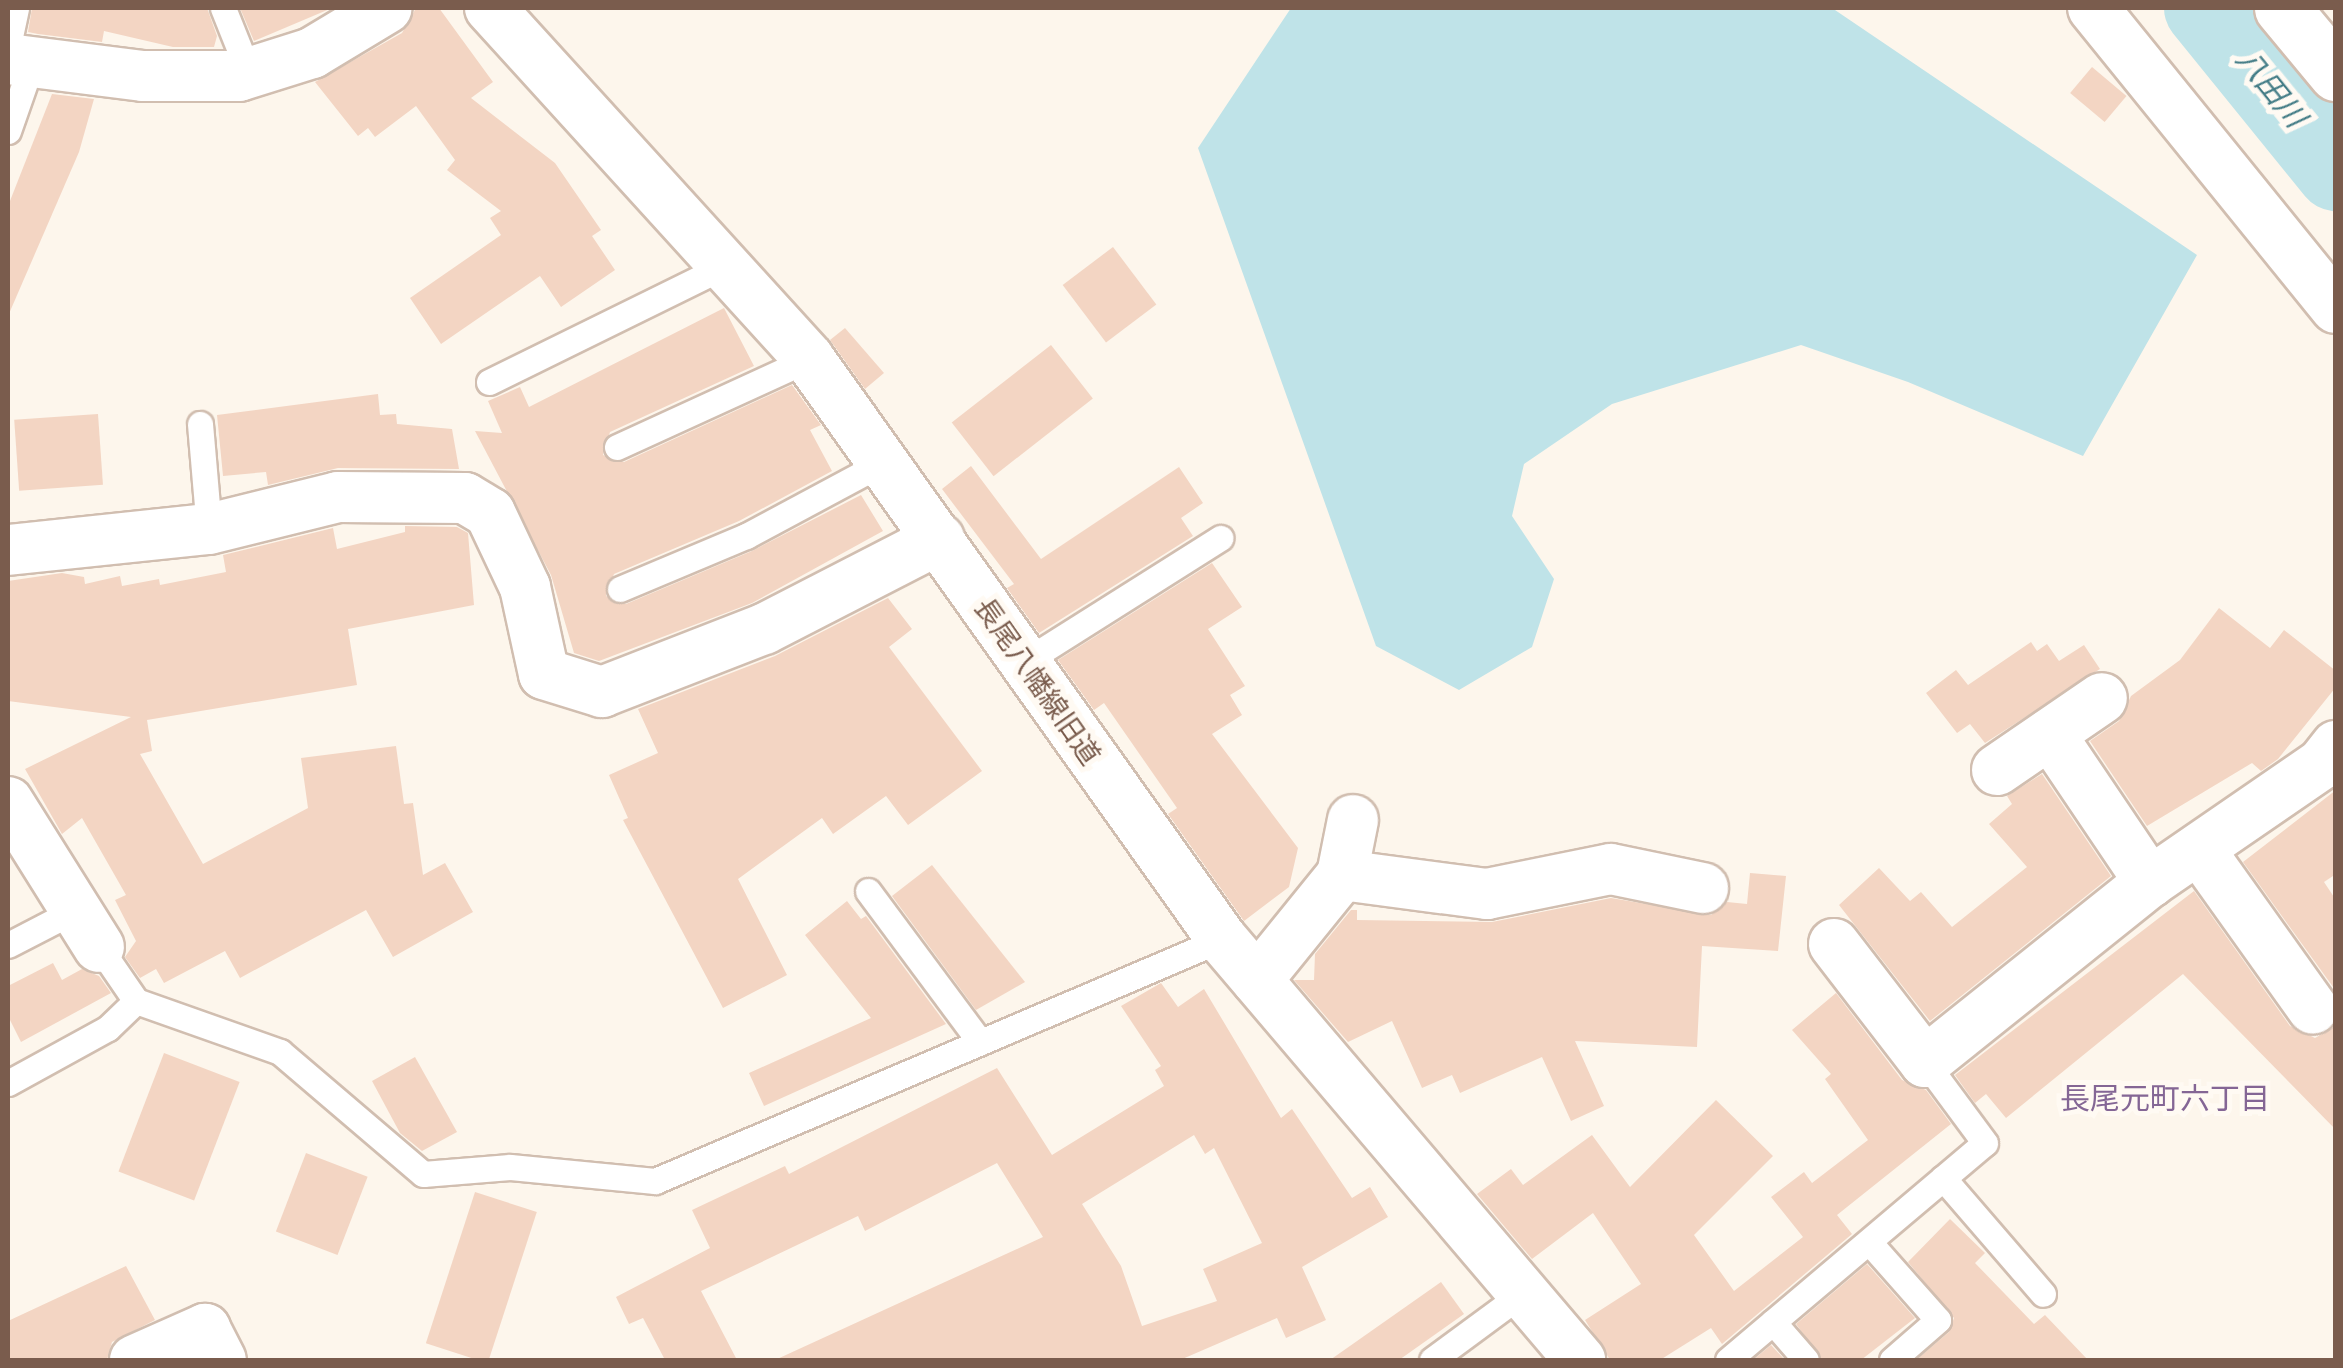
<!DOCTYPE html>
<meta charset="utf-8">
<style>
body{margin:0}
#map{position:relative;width:2343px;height:1368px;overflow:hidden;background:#fdf6ec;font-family:"Varela Round","Noto Sans JP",sans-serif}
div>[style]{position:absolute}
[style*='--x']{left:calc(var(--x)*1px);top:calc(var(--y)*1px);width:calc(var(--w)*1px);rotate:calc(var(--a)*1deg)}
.water>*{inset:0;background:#bfe3e8}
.river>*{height:80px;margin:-40px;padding:0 40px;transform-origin:40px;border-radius:40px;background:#bfe3e8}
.building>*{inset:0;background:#f3d5c3;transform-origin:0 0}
.roads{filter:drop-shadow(2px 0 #d1beb0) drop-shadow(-2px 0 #d1beb0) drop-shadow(0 2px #d1beb0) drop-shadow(0 -2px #d1beb0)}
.service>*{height:25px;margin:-12.5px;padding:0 12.5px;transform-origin:12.5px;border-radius:12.5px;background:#fff}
.minor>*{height:50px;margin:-25px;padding:0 25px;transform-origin:25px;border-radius:25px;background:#fff}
.secondary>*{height:55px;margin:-27.5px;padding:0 27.5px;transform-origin:27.5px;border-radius:27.5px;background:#fff}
span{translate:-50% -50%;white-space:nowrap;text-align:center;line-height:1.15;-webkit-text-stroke:10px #fffaf3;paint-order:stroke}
.street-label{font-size:28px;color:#7a5c4d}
.water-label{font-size:30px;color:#437c86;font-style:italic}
.neighbourhood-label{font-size:30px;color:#846695}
.frame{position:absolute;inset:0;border:10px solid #7a5c4d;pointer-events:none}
</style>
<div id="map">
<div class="water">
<div style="clip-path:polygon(1291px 8px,1832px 8px,2197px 255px,2083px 456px,1908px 382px,1801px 345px,1612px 404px,1524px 464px,1512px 516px,1554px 579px,1532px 647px,1459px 690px,1376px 646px,1198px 148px)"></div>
</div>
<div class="river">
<div style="--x:2204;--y:8;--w:210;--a:51"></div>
</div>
<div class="building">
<div style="clip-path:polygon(32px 8px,207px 8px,217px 36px,214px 47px,173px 47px,104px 31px,102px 42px,38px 34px,28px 32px)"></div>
<div style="clip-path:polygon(240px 8px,332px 8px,254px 41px)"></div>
<div style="clip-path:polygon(416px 8px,439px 8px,493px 82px,471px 98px,555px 163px,601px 230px,592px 236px,615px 270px,561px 307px,540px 276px,441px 344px,410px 298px,501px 235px,490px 218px,501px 211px,447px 170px,455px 160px,416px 106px,375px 137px,368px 128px,358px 136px,315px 82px,402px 33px)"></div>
<div style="left:2092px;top:67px;width:45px;height:34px;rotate:40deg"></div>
<div style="clip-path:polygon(52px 94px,94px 99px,79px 152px,8px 316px,8px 206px)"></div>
<div style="left:1113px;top:247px;width:72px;height:63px;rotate:53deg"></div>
<div style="clip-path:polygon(724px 308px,754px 366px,610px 432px,603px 455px,624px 462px,792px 385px,821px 425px,810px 430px,832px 471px,739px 521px,614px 574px,606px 596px,626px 604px,752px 551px,861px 495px,883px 531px,752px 603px,599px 661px,574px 653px,551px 575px,475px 431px,502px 433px,488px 401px,520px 387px,529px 407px)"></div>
<div style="clip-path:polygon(845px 328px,884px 373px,865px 389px,830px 340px)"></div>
<div style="left:1051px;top:345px;width:68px;height:126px;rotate:52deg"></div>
<div style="clip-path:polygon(378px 394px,380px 415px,396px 414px,397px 424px,452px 429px,459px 469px,338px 468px,268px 485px,266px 472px,223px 476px,217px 415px)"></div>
<div style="left:98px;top:414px;width:71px;height:84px;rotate:86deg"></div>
<div style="clip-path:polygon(971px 466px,1041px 559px,1179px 467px,1203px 503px,1181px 518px,1193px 536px,1039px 633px,1007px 588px,1014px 584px,942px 489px)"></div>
<div style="clip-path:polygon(405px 526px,457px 527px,468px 533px,474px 605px,348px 629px,357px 685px,147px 720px,152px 751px,140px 754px,203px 864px,308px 808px,301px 758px,396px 746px,404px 804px,413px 803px,423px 875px,445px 863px,473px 912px,393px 957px,366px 910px,240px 978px,225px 951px,164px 983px,156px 969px,140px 978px,125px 957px,136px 941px,115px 900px,126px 895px,82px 818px,62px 834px,25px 769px,131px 717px,8px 701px,8px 581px,62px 573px,84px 577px,85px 584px,120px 576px,122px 586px,159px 579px,160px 585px,226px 572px,223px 555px,333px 528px,337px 549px,405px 532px)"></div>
<div style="clip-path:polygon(1212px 563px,1242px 607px,1208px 629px,1245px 686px,1230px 695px,1242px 715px,1212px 734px,1298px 848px,1289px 887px,1244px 921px,1168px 814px,1177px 808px,1104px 703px,1094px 710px,1058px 660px)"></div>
<div style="clip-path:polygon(888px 598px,912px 629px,889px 647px,982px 771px,908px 825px,886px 796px,833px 834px,822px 818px,738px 879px,787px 975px,723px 1008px,623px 820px,628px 818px,609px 775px,658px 753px,638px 709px,775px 656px)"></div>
<div style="clip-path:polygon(2219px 608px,2270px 648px,2284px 630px,2336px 671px,2336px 687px,2278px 759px,2261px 771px,2252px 763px,2147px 826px,2090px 741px,2119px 721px,2131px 696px,2180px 660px)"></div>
<div style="clip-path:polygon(2031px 642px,2037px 651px,2047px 644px,2059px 661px,2084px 645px,2100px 669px,1985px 743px,1970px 724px,1957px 733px,1926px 693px,1956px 670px,1968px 685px)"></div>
<div style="clip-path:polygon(2042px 774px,2111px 876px,1930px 1021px,1839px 905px,1879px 868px,1910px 901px,1921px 892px,1952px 927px,2027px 867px,1989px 824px,2012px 804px,2007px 796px)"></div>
<div style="clip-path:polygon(2336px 790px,2336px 874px,2324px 882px,2336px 900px,2336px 991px,2243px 862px)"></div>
<div style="clip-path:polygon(932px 865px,1025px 982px,976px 1010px,892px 896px)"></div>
<div style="clip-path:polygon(1750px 873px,1786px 876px,1778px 951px,1702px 946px,1697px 1047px,1575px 1041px,1604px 1106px,1571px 1121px,1542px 1057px,1460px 1093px,1452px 1075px,1422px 1088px,1392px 1021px,1348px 1042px,1294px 980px,1314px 980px,1315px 954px,1351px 910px,1357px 910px,1357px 920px,1492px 922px,1611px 898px,1711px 915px,1727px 902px,1747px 904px)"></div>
<div style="clip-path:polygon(2194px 891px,2290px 1026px,2315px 1038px,2336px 1026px,2336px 1130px,2183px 974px,2006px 1118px,1986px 1094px,1975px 1103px,1955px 1075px)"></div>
<div style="clip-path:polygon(847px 901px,861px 919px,866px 916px,946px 1024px,764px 1106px,749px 1073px,871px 1018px,805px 935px)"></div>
<div style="clip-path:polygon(53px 963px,62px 980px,82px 969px,99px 976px,111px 993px,21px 1042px,8px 1016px,8px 986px)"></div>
<div style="clip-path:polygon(evenodd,1161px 983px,1178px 1007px,1204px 989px,1281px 1118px,1292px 1109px,1352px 1198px,1370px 1187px,1388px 1217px,1302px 1267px,1326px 1320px,1286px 1338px,1277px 1318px,1180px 1360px,775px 1360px,1043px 1237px,997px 1163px,865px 1231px,858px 1216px,701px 1291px,737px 1360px,665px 1360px,643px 1318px,629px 1324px,616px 1297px,710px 1248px,692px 1210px,785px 1166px,789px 1174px,997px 1068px,1052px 1155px,1164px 1086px,1155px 1070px,1161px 1066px,1121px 1006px,1161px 983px,1194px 1135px,1205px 1154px,1214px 1148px,1262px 1243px,1203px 1269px,1217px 1301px,1142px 1326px,1121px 1266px,1082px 1204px,1194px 1135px)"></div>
<div style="clip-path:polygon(1836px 993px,1902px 1080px,1926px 1090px,1951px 1124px,1837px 1215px,1852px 1234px,1722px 1344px,1711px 1328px,1660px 1360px,1610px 1360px,1585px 1320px,1641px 1284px,1593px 1213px,1532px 1259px,1477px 1194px,1511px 1169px,1523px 1185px,1592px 1135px,1630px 1187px,1716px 1100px,1773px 1156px,1694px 1235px,1734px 1291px,1803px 1237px,1771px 1197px,1804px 1172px,1812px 1183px,1868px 1140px,1825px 1079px,1831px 1074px,1792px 1030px)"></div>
<div style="left:164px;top:1053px;width:81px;height:127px;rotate:21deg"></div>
<div style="clip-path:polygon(415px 1057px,457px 1132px,422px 1151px,400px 1133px,372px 1081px)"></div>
<div style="left:306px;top:1153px;width:66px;height:84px;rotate:21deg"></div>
<div style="left:475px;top:1192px;width:65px;height:159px;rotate:18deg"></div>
<div style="clip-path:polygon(1950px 1219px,1985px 1253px,1975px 1263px,2034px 1324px,2045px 1315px,2088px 1360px,1916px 1360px,1949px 1332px,1954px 1318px,1908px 1262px)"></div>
<div style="clip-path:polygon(1867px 1264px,1915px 1318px,1861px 1360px,1822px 1360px,1796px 1324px)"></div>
<div style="clip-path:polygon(126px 1266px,155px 1320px,112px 1342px,107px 1360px,8px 1360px,8px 1321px)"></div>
<div style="clip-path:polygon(1441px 1282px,1464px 1314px,1399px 1360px,1330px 1360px)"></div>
<div style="clip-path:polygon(1771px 1345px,1785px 1360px,1753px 1360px)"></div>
</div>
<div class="roads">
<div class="service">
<div style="--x:223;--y:8;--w:70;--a:68.2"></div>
<div style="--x:8;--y:46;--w:39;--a:-78"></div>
<div style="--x:8;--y:131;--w:73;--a:-70.8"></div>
<div style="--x:489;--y:382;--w:265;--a:-26.2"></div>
<div style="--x:200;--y:424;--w:105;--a:85.1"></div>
<div style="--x:617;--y:447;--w:211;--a:-24.6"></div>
<div style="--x:620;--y:589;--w:137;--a:-22.8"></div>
<div style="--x:746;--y:536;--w:159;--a:-28.2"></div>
<div style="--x:1021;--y:664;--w:236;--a:-32.3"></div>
<div style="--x:868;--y:891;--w:188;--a:53.4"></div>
<div style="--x:8;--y:945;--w:72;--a:-27.3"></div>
<div style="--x:99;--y:947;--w:65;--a:55.6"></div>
<div style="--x:136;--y:1001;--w:153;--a:19.5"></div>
<div style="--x:280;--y:1052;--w:188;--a:40.5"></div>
<div style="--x:423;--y:1174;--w:87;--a:-4.6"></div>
<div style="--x:510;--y:1167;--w:146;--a:5.5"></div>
<div style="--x:655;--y:1181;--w:616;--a:-23.11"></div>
<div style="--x:8;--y:1083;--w:114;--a:-28.8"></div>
<div style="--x:108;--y:1028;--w:39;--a:-44"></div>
<div style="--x:1943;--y:1178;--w:153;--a:49.2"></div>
<div style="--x:1869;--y:1242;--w:104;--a:48.5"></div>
<div style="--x:1938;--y:1320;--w:61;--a:139"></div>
<div style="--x:1773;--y:1322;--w:50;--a:49"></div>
<div style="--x:1432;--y:1360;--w:113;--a:-36.4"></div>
<div style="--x:1728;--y:1360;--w:336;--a:-40.2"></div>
<div style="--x:1985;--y:1143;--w:101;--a:-126.5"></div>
</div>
<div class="minor">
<div style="--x:490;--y:8;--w:474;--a:47.7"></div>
<div style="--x:809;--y:359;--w:712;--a:54.55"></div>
<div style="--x:1222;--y:939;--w:553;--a:49.62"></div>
<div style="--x:2093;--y:8;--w:386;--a:51"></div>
<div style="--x:8;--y:59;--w:136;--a:7.2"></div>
<div style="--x:143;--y:76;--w:96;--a:0"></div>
<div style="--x:239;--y:76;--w:77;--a:-17.5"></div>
<div style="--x:312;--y:53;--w:87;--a:-31"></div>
<div style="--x:8;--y:550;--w:202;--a:-6"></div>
<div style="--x:209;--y:529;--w:133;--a:-13.9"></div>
<div style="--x:338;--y:497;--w:127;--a:0.5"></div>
<div style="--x:465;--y:498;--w:29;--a:31"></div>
<div style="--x:490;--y:513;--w:82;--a:64.7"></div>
<div style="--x:525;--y:587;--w:89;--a:77.7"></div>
<div style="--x:544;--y:674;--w:61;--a:17.2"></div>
<div style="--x:602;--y:692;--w:174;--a:-21.3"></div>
<div style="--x:764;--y:629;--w:197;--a:-27.2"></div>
<div style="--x:2050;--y:734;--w:179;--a:56"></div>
<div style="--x:1997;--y:770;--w:127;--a:-34.4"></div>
<div style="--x:8;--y:802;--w:171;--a:57.9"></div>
<div style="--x:2199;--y:849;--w:196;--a:54.5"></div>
<div style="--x:1342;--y:875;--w:146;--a:7.5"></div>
<div style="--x:1487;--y:894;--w:126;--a:-11.4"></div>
<div style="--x:1611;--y:869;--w:94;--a:11.7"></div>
<div style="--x:1834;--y:944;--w:149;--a:52.4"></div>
<div style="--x:1925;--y:1062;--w:288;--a:-38.7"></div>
<div style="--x:2150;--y:882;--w:209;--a:-34.5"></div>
<div style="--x:2322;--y:764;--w:23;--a:-52"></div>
<div style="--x:1257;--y:980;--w:135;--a:-51"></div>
<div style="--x:1342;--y:875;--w:56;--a:-78.7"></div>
<div style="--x:135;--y:1360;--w:77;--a:-23.9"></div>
<div style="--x:205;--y:1329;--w:35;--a:63"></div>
</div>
<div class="secondary">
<div style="--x:2282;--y:8;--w:85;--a:50.3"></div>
</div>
</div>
<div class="street-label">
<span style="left:1037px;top:682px;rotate:55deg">長尾八幡線旧道</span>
</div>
<div class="water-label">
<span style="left:2270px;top:89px;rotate:51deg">八田川</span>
</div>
<div class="neighbourhood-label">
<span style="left:2165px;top:1100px">長尾元町六丁目</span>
</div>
<div class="frame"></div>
</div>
